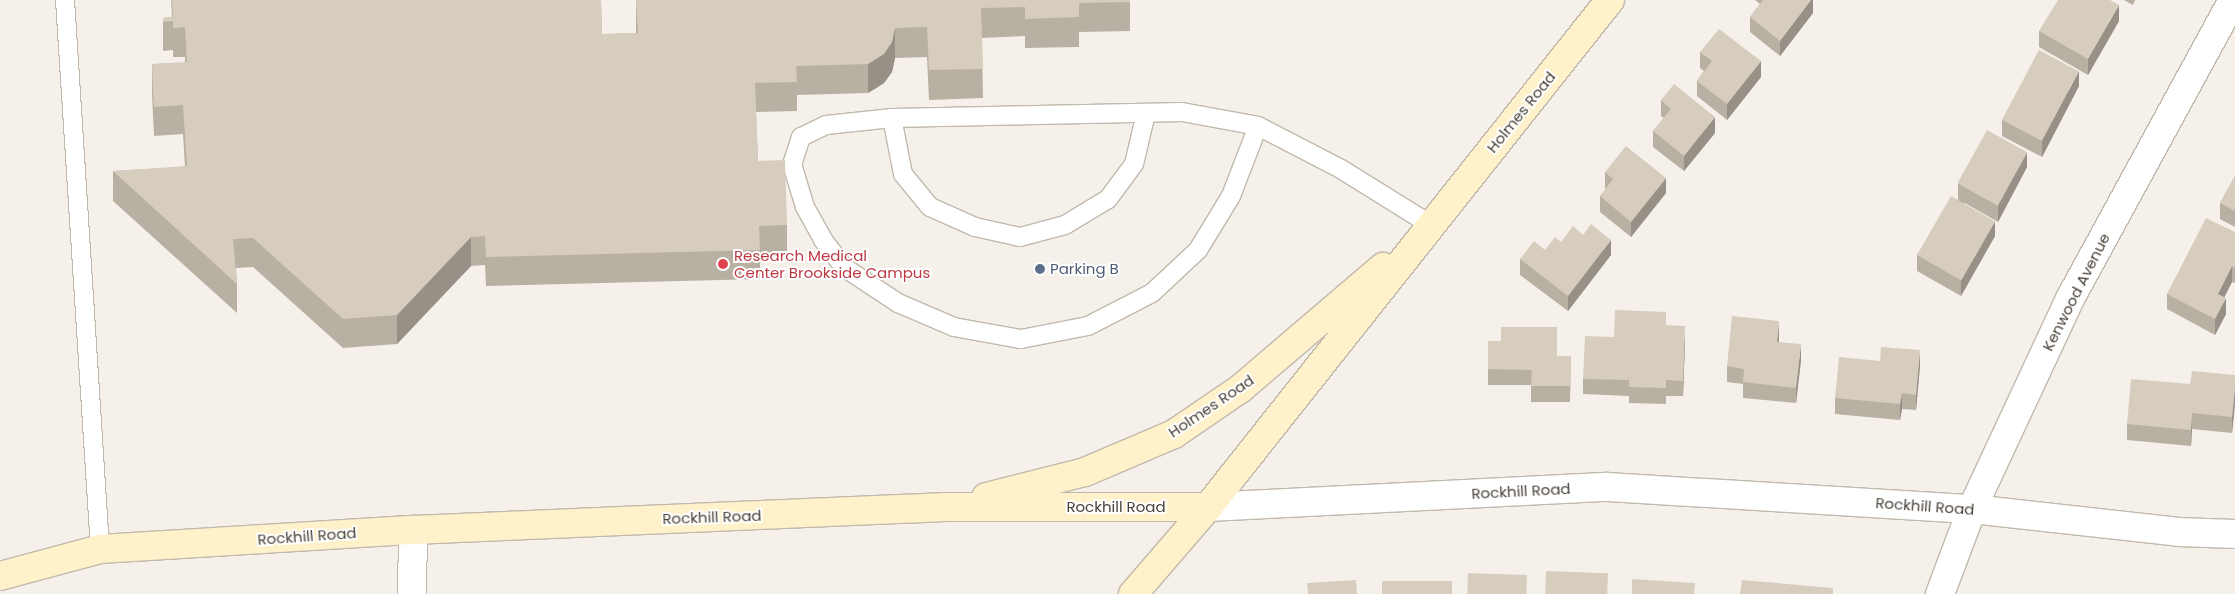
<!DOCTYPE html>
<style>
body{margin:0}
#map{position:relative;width:2235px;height:594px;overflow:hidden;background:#f5f1ea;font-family:Poppins,sans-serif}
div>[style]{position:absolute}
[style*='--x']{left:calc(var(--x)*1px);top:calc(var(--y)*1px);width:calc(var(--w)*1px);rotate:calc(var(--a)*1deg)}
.roads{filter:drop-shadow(1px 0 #c1b9ac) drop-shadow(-1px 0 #c1b9ac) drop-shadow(0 1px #c1b9ac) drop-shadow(0 -1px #c1b9ac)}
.service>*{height:18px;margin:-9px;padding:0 9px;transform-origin:9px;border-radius:9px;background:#fff}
.minor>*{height:28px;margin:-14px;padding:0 14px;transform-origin:14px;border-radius:14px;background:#fff}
.secondary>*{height:28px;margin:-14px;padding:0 14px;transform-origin:14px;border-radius:14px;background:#fff1ca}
.wall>*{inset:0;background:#b9b0a4}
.shaded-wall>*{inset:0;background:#969086}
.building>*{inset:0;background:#d7cdbf;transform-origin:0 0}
.dots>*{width:14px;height:14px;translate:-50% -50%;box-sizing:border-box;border:2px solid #fff;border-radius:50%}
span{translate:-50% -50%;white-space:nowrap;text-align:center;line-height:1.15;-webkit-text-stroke:4px #fff;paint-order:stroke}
.street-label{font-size:15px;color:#494238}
.health-label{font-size:15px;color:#be3a42}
.left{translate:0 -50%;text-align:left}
.service-label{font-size:15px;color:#4e5e75}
</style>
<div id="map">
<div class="roads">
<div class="service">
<div style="--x:65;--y:0;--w:550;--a:86.35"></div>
<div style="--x:1146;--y:113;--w:52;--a:103.2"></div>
<div style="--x:1134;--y:164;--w:44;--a:126.6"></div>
<div style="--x:1108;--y:199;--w:50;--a:148.8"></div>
<div style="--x:1065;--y:225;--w:47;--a:165.1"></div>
<div style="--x:1020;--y:237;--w:46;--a:-167.5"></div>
<div style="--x:975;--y:227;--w:49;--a:-156"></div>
<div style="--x:930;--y:207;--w:43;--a:-129.3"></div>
<div style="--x:903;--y:174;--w:57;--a:-101.1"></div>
<div style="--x:892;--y:118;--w:66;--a:173.9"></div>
<div style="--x:826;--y:125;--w:28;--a:154"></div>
<div style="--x:801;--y:137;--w:28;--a:108"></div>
<div style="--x:792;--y:164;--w:45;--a:73.2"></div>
<div style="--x:805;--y:207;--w:38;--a:61"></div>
<div style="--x:823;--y:240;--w:36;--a:52"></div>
<div style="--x:845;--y:268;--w:64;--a:33.4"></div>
<div style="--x:898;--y:303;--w:61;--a:23.2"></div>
<div style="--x:954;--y:327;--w:68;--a:10.2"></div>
<div style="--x:1021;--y:339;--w:68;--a:-11"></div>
<div style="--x:1088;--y:326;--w:72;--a:-27.3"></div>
<div style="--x:1152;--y:293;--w:63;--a:-43.1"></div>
<div style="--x:1198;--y:250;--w:63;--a:-58.6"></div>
<div style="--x:1231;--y:196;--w:75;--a:-68.9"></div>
<div style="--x:892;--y:118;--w:290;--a:-1.2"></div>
<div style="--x:1182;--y:112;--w:77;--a:10.4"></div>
<div style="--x:1258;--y:126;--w:93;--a:27.4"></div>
<div style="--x:1341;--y:169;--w:106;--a:31.9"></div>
</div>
<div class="minor">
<div style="--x:1208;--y:507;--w:400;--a:-2.9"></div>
<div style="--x:1608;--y:487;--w:365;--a:3.5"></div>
<div style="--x:1972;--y:509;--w:208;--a:6.3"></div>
<div style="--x:2179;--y:532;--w:56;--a:2"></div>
<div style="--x:412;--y:594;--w:64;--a:-89.1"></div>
<div style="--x:1940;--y:594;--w:91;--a:-69.4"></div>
<div style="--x:1972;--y:509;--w:234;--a:-65"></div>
<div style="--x:2071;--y:297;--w:338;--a:-61.4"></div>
</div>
<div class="secondary">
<div style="--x:986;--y:497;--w:102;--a:-14.2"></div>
<div style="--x:1085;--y:472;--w:97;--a:-23.1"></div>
<div style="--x:1174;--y:434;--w:80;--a:-34.3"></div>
<div style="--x:1240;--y:389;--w:188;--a:-40.5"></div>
<div style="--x:0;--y:576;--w:104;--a:-15.1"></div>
<div style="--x:100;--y:549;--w:314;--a:-3.5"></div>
<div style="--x:413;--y:530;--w:533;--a:-2.47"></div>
<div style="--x:946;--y:507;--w:262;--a:0"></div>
<div style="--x:1133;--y:594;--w:115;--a:-49.2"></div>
<div style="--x:1208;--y:507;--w:647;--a:-51.59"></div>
</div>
</div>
<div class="wall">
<div style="clip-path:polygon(171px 0,601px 0,602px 34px,636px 33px,636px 0,1130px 2px,1130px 31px,1079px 32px,1079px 47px,1025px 48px,1025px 36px,982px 38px,983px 98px,929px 100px,927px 57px,895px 58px,892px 72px,884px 83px,868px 93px,797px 95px,797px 111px,756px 112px,758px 161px,787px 225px,787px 255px,760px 255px,760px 279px,486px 286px,485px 265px,471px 266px,397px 344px,343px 348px,253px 267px,236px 268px,237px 284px,237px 313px,113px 201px,113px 171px,185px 167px,183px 134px,154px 136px,152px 94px,152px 64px,185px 63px,185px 57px,173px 57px,173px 50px,163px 51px,163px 18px,172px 17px)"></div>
<div style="clip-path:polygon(1755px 0,1813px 0,1813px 13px,1780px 56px,1750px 32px,1750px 17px,1760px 4px)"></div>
<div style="clip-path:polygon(2124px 0,2135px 0,2133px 5px)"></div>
<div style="clip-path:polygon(2119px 21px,2088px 75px,2039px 47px,2039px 31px)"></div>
<div style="clip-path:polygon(1700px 52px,1761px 77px,1727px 120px,1697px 96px,1697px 81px,1704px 71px,1700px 68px)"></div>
<div style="clip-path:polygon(2079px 86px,2042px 157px,2002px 136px,2002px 120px)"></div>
<div style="clip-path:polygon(1661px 100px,1715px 133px,1684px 171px,1653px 147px,1653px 131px,1664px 118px,1661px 116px)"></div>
<div style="clip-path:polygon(2027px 167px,1998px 222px,1963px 202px,1995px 236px,1961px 296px,1917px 271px,1917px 255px,1958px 200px,1958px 184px)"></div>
<div style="clip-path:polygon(1605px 172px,1666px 193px,1631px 237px,1600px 212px,1600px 196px,1606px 189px,1605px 188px)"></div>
<div style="clip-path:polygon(2235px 176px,2235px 227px,2220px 219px,2220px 203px)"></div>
<div style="clip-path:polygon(2235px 232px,2235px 283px,2232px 282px,2224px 297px,2226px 314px,2215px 335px,2167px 309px,2167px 294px)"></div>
<div style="clip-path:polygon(1583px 235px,1611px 255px,1568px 311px,1520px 275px,1520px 259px,1545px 250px,1561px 242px)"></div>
<div style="clip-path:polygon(1779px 336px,1779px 342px,1801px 360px,1796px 403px,1743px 398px,1743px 384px,1727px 382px,1727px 366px)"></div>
<div style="clip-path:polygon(1614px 337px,1685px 341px,1683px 396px,1666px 396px,1666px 404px,1629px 403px,1629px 396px,1583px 394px,1583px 379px)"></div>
<div style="clip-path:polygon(1488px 341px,1557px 356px,1571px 356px,1570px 402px,1531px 402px,1531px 385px,1488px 385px)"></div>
<div style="clip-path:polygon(1920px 366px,1916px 410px,1902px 409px,1900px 420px,1835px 414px,1835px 398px)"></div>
<div style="clip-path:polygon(2235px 375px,2235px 403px,2232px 433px,2192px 429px,2191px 446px,2127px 440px,2127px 424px,2190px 384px)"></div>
</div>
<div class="shaded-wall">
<div style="clip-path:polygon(1811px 0,1813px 0,1813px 13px,1780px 56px,1780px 41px)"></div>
<div style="clip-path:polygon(2119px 5px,2119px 21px,2088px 75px,2088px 59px)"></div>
<div style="clip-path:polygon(895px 28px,895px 58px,892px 72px,884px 83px,868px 93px,868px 64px)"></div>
<div style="clip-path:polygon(1761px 61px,1761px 77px,1727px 120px,1727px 104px)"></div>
<div style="clip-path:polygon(2079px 71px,2079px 86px,2042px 157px,2042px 141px)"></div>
<div style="clip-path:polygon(1715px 117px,1715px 133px,1684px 171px,1684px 156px)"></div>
<div style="clip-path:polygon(2027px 152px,2027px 167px,1998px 222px,1998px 206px)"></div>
<div style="clip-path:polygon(1666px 178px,1666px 193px,1631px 237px,1631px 222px)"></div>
<div style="clip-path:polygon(1995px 221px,1995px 236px,1961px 296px,1961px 280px)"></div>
<div style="clip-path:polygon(471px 237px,471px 266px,397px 344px,397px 315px)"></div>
<div style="clip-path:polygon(1611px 240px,1611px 255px,1568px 311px,1568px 296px)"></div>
<div style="clip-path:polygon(2232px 266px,2232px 282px,2218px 310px,2218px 294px)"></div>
<div style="clip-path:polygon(2226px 298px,2226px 314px,2215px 335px,2215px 319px)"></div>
<div style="clip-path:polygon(1779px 321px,1779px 336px,1777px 358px,1777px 342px)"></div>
<div style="clip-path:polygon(1685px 326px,1685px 341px,1683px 396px,1683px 381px)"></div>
<div style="clip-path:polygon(1801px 344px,1801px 360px,1796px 403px,1796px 388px)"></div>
<div style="clip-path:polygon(1920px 350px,1920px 366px,1916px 410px,1916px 395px)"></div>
<div style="clip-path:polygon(2235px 388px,2235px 403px,2232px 433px,2232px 417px)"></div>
<div style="clip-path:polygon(1902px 393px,1902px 409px,1900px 420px,1900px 404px)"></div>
<div style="clip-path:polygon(2192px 413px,2192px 429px,2191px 446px,2191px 430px)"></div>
</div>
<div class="building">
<div style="clip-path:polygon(172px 0,601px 0,602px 34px,638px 33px,636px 0,1130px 0,1130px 2px,1079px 3px,1079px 17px,1025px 19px,1025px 7px,981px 8px,983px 69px,929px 70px,927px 27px,895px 28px,892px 42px,884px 54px,868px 64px,796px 66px,797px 82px,755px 83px,758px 161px,785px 160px,787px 225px,759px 226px,760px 250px,486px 257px,485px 236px,471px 237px,397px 315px,343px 319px,253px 238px,233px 239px,237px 284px,113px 171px,187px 166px,183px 105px,154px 107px,152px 64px,187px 62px,185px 27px,173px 28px,173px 21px,163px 22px,163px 18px,173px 17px)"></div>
<div style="clip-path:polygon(1763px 0,1811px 0,1780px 41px,1750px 17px)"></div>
<div style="clip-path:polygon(2058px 0,2110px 0,2119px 5px,2088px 59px,2039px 31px)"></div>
<div style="clip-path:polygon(1719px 29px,1761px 61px,1727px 104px,1697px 81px,1712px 61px,1700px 52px)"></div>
<div style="left:2039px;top:50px;width:45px;height:79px;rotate:28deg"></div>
<div style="clip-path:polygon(1674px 84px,1715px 117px,1684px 156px,1653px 131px,1671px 109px,1661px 100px)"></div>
<div style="left:1987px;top:130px;width:46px;height:61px;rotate:29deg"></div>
<div style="clip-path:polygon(1626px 146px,1666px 178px,1631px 222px,1600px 196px,1613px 179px,1605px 172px)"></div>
<div style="clip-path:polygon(2235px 176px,2235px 211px,2220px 203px)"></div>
<div style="left:1951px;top:196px;width:51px;height:68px;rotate:30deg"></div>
<div style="clip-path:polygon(2206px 218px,2235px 232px,2235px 268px,2232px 266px,2218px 294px,2226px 298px,2215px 319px,2167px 294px)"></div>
<div style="clip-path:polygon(1591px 224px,1611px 240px,1568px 296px,1520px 259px,1534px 241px,1545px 250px,1555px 237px,1561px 242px,1573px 226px,1583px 235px)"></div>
<div style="clip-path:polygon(1615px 310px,1666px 312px,1666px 325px,1685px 326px,1683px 381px,1666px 380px,1666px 388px,1629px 387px,1629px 380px,1583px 379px,1585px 336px,1614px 337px)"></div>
<div style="clip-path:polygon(1732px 316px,1779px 321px,1777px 342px,1801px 344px,1796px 388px,1743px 382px,1744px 369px,1727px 366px)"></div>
<div style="clip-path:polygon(1501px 327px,1557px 327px,1557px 356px,1571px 356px,1570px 386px,1531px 386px,1532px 370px,1488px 369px,1488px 341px,1501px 341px)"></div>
<div style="clip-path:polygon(1881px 347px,1920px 350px,1916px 395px,1902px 393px,1900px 404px,1835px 398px,1839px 357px,1880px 361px)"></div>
<div style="clip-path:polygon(2192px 371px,2235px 375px,2235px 388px,2232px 417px,2192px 413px,2191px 430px,2127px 424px,2131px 379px,2190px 384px)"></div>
<div style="left:1546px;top:571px;width:62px;height:23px;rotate:2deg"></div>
<div style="left:1468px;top:573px;width:59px;height:21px;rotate:2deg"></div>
<div style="clip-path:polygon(1632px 579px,1695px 583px,1694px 594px,1632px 594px)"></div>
<div style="clip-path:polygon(1356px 580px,1357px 594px,1308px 594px,1307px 583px)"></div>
<div style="clip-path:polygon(1742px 580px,1833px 588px,1833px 594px,1740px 594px)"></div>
<div style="left:1382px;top:581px;width:70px;height:13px"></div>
</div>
<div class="dots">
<div style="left:723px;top:264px;background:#e0444e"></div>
<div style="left:1040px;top:269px;background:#5c6f8a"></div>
</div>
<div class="street-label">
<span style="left:1521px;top:112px;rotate:-51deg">Holmes Road</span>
<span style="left:2076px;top:292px;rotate:-63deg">Kenwood Avenue</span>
<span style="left:1211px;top:406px;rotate:-34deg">Holmes Road</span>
<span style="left:1521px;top:491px;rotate:-3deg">Rockhill Road</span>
<span style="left:1925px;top:506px;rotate:4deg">Rockhill Road</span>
<span style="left:1116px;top:507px">Rockhill Road</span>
<span style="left:712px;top:517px;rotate:-2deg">Rockhill Road</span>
<span style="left:307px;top:536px;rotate:-4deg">Rockhill Road</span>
</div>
<div class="health-label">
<span class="left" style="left:734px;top:264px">Research Medical<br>Center Brookside Campus</span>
</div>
<div class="service-label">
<span class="left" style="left:1050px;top:269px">Parking B</span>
</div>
</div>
